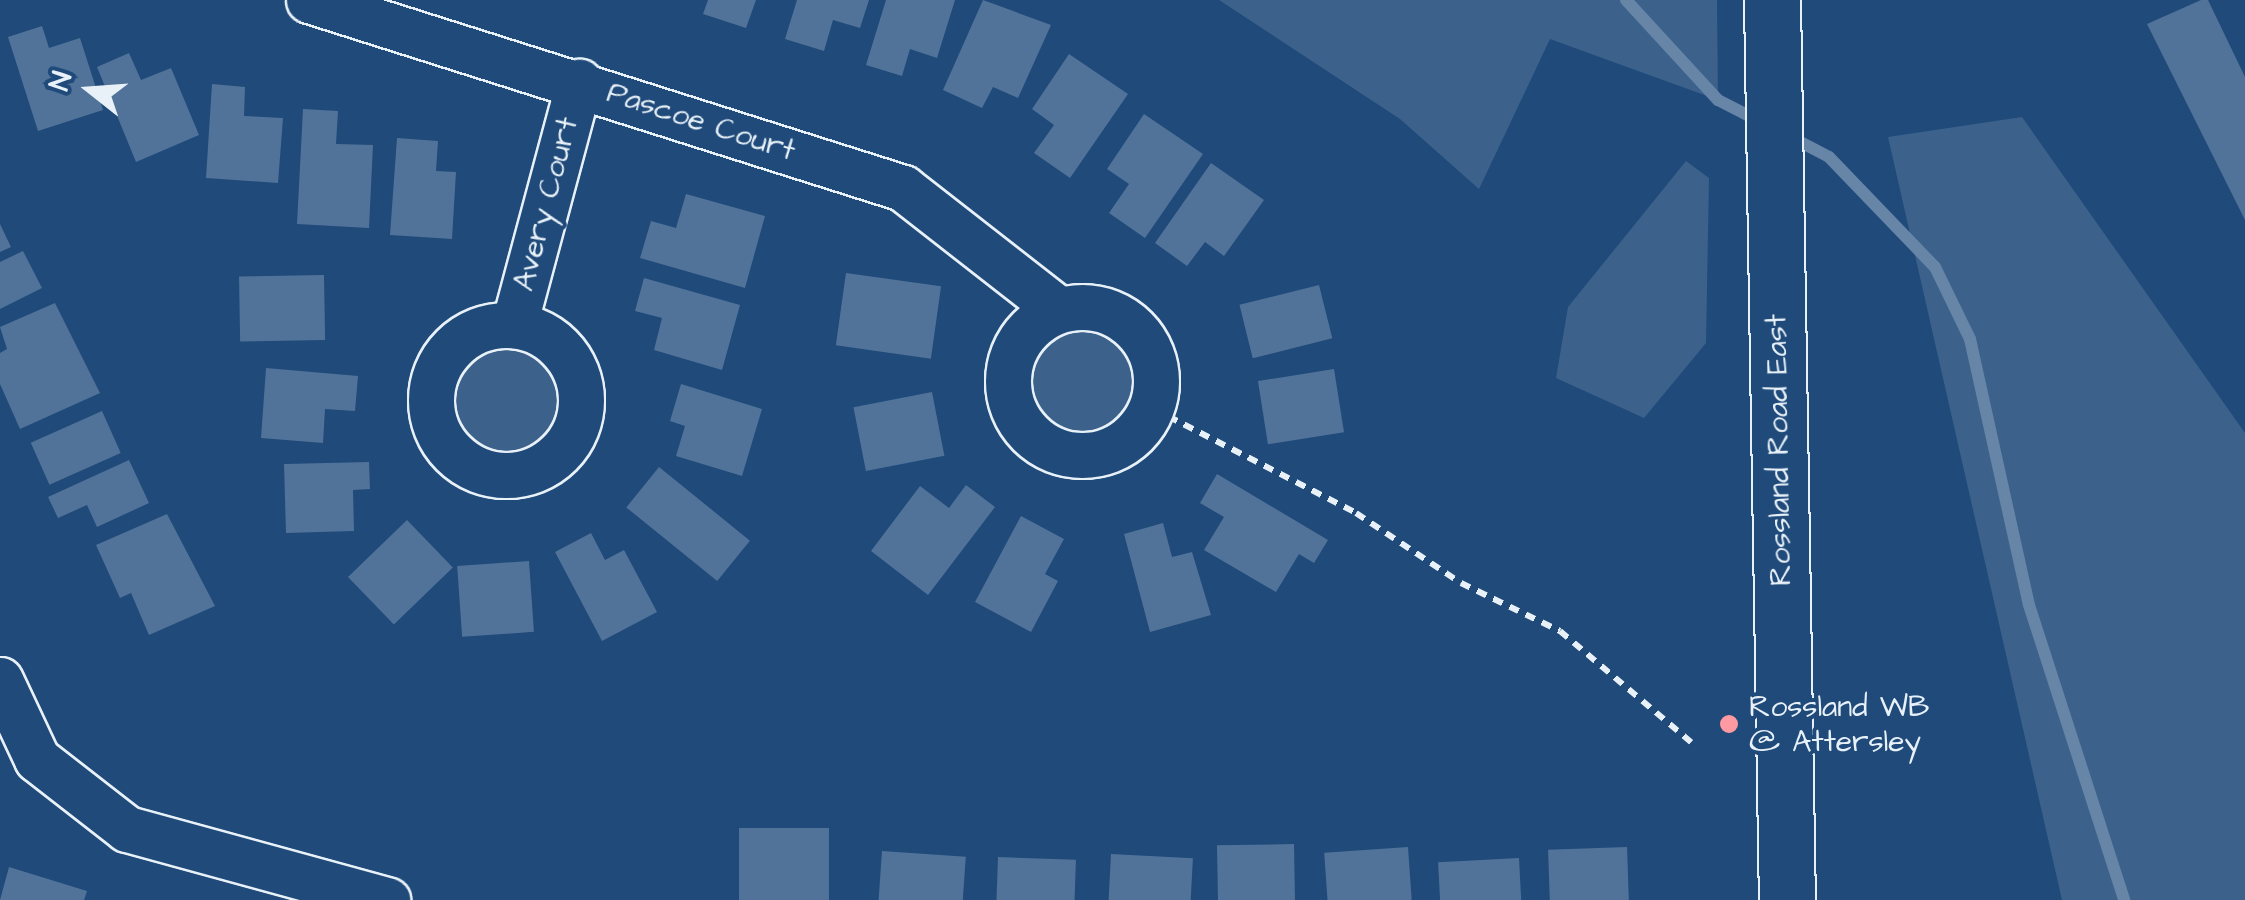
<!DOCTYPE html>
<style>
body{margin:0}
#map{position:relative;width:2245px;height:900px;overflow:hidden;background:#1f4a7a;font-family:"Architects Daughter",sans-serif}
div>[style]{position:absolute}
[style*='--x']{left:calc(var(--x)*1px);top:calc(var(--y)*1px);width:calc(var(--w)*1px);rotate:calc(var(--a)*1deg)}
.green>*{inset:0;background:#3c628c}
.round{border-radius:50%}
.stream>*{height:12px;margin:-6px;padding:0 6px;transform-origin:6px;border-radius:6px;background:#6685a7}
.building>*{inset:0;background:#517399;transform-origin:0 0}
.path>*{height:6px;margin-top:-3px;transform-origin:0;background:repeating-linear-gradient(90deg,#e8f1f8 0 10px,transparent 0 18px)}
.roads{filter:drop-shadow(2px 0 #e8f1f8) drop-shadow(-2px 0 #e8f1f8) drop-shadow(0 2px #e8f1f8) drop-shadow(0 -2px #e8f1f8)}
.street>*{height:45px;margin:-22.5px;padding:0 22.5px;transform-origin:22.5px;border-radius:22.5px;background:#1f4a7a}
.street>.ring{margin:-22.5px;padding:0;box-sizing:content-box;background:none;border:45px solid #1f4a7a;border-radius:50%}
.secondary>*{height:55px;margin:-27.5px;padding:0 27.5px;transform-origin:27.5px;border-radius:27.5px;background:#1f4a7a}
.dots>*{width:28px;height:28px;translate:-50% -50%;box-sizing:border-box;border:5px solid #1f4a7a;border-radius:50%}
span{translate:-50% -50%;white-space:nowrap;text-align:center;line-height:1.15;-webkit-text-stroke:8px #1f4a7a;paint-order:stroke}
.street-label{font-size:30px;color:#e8f1f8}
.poi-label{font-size:30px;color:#e8f1f8}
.left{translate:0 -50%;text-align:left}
.north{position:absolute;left:40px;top:40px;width:100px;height:100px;-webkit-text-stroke:8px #1f4a7a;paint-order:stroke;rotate:287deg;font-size:28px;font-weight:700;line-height:40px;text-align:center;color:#e8f1f8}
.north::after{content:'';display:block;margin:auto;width:35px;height:45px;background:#e8f1f8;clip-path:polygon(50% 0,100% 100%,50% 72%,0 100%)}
</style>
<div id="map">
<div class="green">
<div style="clip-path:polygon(1219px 0,1717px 0,1718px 100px,1550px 39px,1479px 189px,1400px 119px)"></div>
<div style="clip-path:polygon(2022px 117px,2245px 433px,2245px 900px,2062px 900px,1888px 137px)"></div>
<div style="clip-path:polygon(1686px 161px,1709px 178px,1706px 343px,1644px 418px,1556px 378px,1568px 307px)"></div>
<div class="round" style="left:1031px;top:329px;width:106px;height:106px"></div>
<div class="round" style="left:455px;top:347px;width:106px;height:106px"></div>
</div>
<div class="stream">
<div style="--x:1626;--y:0;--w:136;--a:47.4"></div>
<div style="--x:1718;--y:100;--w:48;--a:27.1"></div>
<div style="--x:1787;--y:135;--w:47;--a:27.6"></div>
<div style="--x:1829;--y:157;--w:153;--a:46.1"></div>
<div style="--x:1935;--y:267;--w:80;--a:64.1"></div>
<div style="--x:1970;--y:339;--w:272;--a:77.5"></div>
<div style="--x:2029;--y:605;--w:310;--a:72.1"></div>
</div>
<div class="building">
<div style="clip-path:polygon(708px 0,756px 0,746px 28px,703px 14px)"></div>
<div style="clip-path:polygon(797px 0,869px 0,860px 28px,833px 20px,824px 51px,785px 39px)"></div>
<div style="clip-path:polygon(886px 0,955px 0,937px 58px,910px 49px,902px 76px,866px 65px)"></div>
<div style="clip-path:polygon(983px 0,1051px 25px,1018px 98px,993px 87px,982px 108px,943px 90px)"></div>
<div style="clip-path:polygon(2201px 0,2208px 0,2245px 77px,2245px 220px,2147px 24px)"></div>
<div style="clip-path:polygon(42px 26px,49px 48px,80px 38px,103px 110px,38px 131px,8px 37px)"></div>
<div style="clip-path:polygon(129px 53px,141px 80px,171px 68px,199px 135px,136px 162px,97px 67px)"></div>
<div style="clip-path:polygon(1069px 54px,1128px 94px,1070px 178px,1034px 153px,1054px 125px,1032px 109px)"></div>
<div style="clip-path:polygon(212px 84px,245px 87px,244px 116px,283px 118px,278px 183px,206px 178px)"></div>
<div style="clip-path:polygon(303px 109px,338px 111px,336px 144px,373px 145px,369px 228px,297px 224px)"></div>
<div style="clip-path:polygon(1144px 114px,1203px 154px,1145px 238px,1109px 213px,1129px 184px,1107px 169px)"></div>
<div style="clip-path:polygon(397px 138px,438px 141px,436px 171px,456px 172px,452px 239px,390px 235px)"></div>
<div style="clip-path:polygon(1211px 163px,1264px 200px,1224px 256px,1205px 242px,1187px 266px,1155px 243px)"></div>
<div style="clip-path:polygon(686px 194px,765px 216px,745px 288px,640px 258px,651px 221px,676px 228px)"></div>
<div style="clip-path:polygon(0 224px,11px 247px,0 252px)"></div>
<div style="clip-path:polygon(23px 251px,42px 288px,0 309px,0 262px)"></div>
<div style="left:846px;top:273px;width:96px;height:73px;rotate:8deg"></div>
<div style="left:324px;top:275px;width:65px;height:85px;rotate:89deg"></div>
<div style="clip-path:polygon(644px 278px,740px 305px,722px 370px,654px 350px,662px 318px,635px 311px)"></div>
<div style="left:1319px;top:285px;width:55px;height:82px;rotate:76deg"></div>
<div style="clip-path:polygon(55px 303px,100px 393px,20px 429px,0 384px,0 353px,7px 349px,0 327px)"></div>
<div style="clip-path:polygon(266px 368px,358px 376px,355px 411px,325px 409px,323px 443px,261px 438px)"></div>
<div style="left:1334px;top:369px;width:64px;height:77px;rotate:81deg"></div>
<div style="clip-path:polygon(681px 384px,762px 409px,742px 476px,676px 456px,685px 426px,670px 421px)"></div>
<div style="left:932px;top:392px;width:65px;height:80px;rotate:79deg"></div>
<div style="left:102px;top:411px;width:46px;height:78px;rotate:66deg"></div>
<div style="clip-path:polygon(129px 460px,149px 503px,97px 527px,87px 505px,58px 518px,48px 497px)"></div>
<div style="clip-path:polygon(369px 462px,370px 489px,353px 490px,354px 531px,286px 533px,284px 464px)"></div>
<div style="left:659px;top:467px;width:117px;height:52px;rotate:39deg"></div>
<div style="clip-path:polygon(1217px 474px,1328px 540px,1314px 563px,1299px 554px,1276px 592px,1204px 550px,1224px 517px,1200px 503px)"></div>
<div style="clip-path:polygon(966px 485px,995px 507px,928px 595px,871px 551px,920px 486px,949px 508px)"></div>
<div style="clip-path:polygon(167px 514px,215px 606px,149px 635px,131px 593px,120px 598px,96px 545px)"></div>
<div style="clip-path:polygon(1021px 516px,1064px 539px,1045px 574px,1058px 581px,1031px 632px,975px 602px)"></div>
<div style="left:407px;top:520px;width:66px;height:82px;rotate:46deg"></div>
<div style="clip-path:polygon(1163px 523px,1172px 557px,1192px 552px,1211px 615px,1150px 632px,1124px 534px)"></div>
<div style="clip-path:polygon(591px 533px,605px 560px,624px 550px,657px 612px,602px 641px,555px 552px)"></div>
<div style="left:529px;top:561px;width:71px;height:72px;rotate:86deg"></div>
<div style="left:739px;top:828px;width:90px;height:72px"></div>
<div style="left:1294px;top:844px;width:56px;height:77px;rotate:89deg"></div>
<div style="left:1408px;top:847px;width:53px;height:84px;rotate:86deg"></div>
<div style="left:1627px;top:847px;width:53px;height:79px;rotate:88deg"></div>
<div style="left:882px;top:851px;width:84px;height:49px;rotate:4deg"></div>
<div style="left:1111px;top:854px;width:82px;height:46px;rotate:3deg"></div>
<div style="left:998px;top:857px;width:78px;height:43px;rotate:2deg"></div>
<div style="left:1519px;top:858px;width:42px;height:81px;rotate:87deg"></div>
<div style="clip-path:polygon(9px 867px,87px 891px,84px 900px,0 900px)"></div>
</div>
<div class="path">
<div style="--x:1152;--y:408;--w:229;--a:27.2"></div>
<div style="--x:1356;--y:513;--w:126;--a:33.7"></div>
<div style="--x:1461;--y:583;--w:110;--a:25.9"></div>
<div style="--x:1560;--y:631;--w:172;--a:40.3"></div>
</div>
<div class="roads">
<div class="street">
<div style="--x:309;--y:0;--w:623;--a:17.56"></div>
<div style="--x:903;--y:188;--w:198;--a:38"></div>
<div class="ring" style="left:1008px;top:307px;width:103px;height:103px"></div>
<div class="ring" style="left:431px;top:325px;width:105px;height:105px"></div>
<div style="--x:514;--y:325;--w:252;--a:-75"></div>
<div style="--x:0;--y:680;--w:87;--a:64.9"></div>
<div style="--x:37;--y:759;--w:114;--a:37.9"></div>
<div style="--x:127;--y:829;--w:270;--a:15.3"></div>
</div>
<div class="secondary">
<div style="--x:1772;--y:0;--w:900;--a:89.05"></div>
</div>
</div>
<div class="dots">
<div style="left:1729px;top:724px;background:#ff9aa2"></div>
</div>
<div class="street-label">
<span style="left:701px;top:122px;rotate:18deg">Pascoe Court</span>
<span style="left:546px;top:204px;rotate:-75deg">Avery Court</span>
<span style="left:1779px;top:450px;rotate:-91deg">Rossland Road East</span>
</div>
<div class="poi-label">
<span class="left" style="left:1749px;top:724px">Rossland WB<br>@ Attersley</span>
</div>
<div class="north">N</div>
</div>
